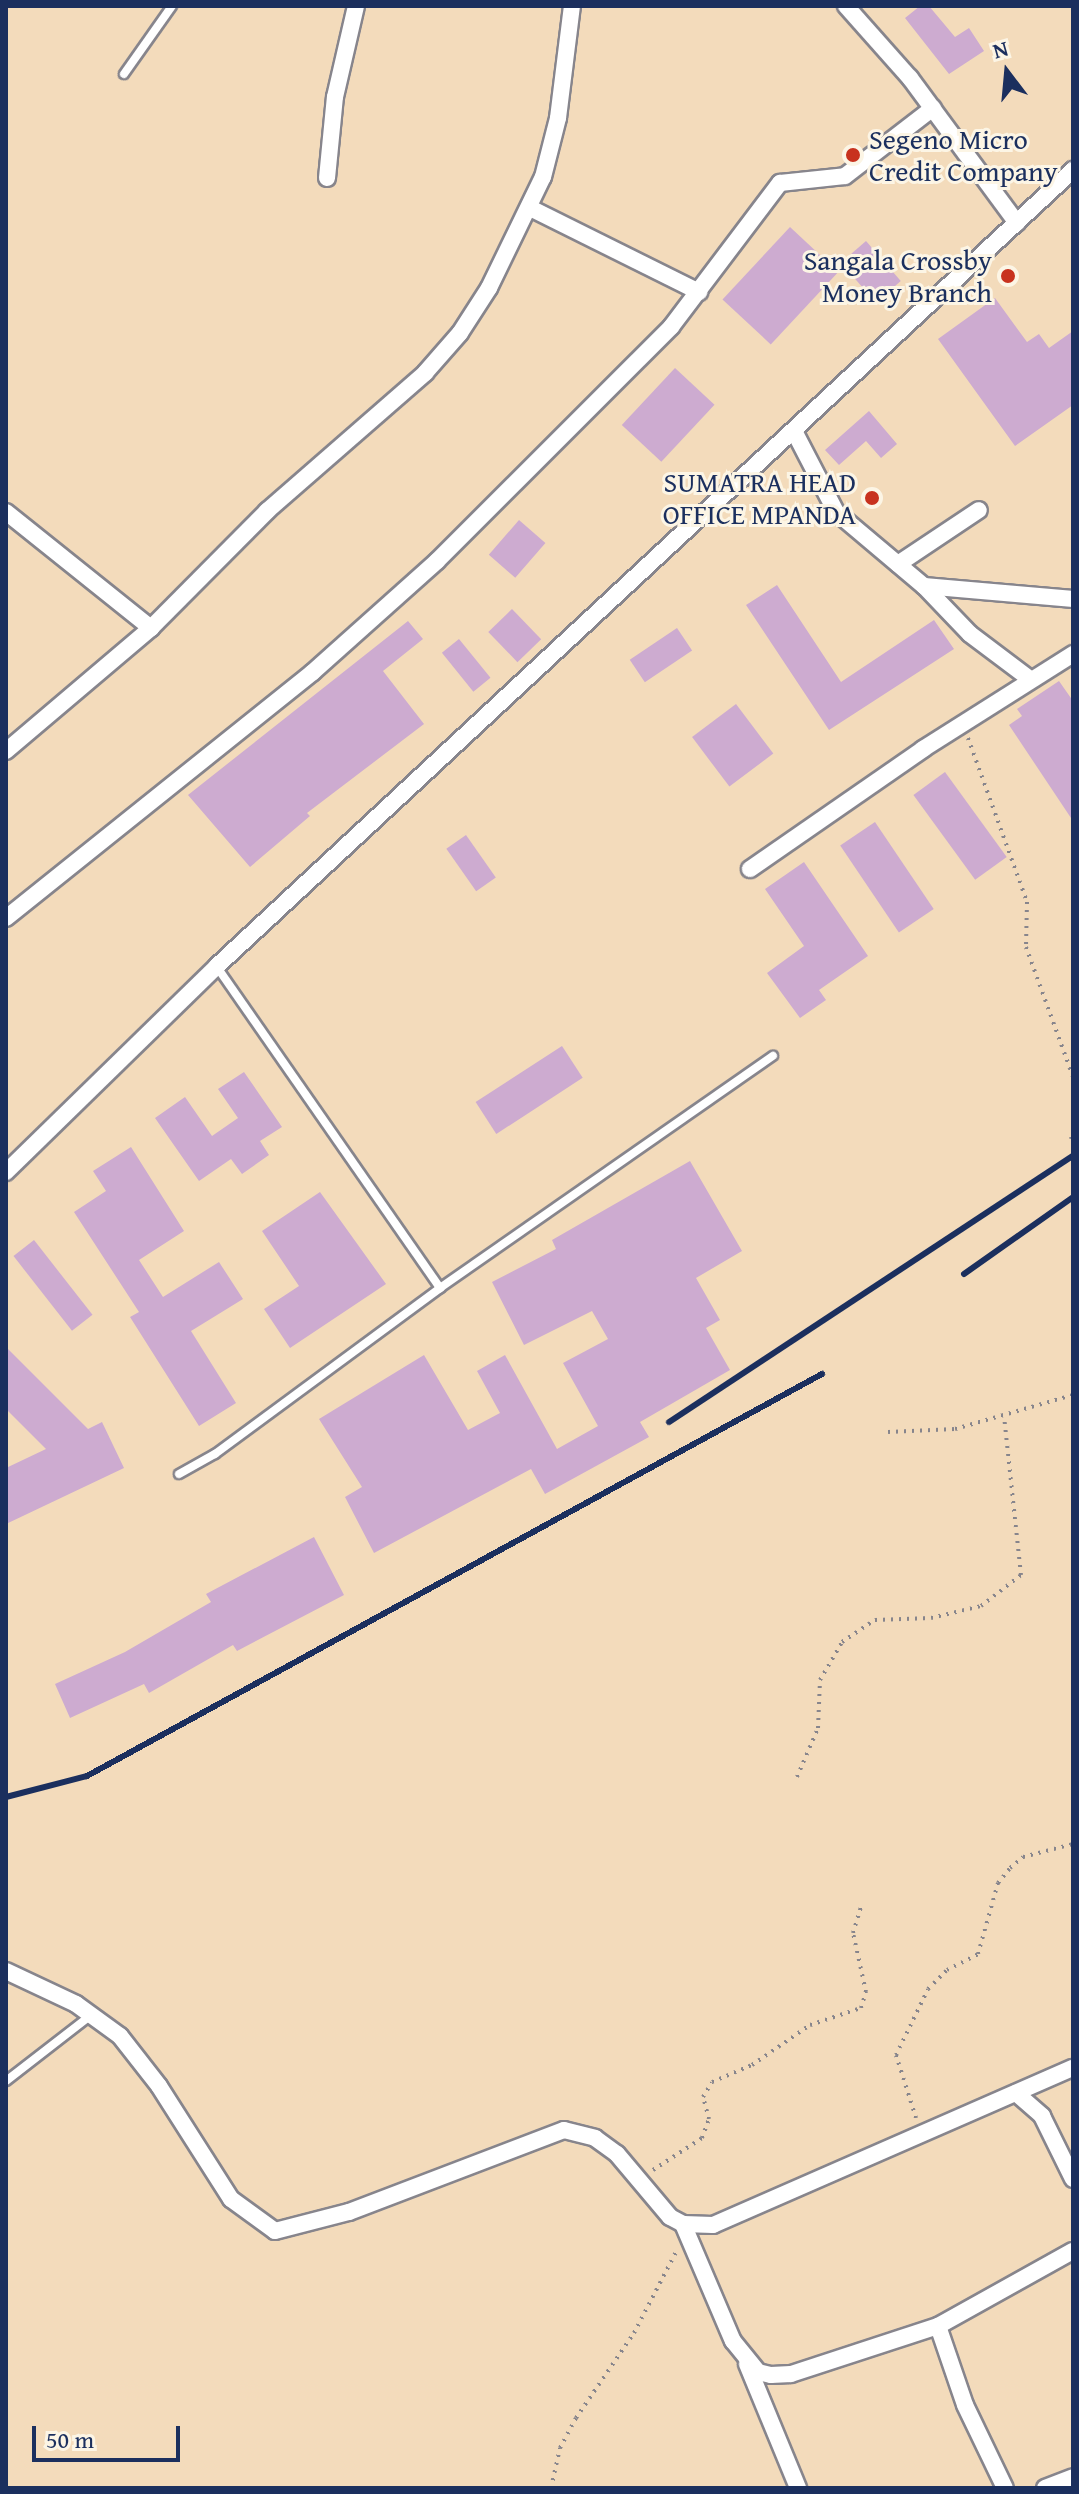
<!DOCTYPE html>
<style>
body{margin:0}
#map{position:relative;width:1079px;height:2494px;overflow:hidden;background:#f3dbbb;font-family:"Gentium Book Plus",serif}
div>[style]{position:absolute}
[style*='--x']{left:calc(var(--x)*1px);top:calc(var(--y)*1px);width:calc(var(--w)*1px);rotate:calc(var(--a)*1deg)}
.building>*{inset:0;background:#cdabd0;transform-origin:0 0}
.path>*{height:4px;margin-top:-2px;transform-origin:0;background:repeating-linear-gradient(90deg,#87858c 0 2px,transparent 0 8px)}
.roads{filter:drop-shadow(2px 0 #87858c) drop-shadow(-2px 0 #87858c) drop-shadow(0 2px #87858c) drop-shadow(0 -2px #87858c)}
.service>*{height:8px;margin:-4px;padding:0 4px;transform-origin:4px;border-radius:4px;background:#fff}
.minor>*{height:16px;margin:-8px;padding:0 8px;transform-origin:8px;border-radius:8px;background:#fff}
.rail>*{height:6px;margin:-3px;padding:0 3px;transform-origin:3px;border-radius:3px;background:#1b2f5e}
.dots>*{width:22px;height:22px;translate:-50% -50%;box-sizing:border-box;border:4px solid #fcf5e5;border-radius:50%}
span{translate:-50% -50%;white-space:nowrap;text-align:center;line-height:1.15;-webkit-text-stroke:6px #fcf5e5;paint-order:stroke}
.poi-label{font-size:28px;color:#1b2f5e}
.left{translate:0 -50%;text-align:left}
.right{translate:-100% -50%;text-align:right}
.frame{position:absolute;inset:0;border:8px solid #1b2f5e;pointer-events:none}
.north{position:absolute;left:967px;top:32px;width:80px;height:80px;-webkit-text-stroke:6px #fcf5e5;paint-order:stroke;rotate:344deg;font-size:22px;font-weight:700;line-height:32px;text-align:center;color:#1b2f5e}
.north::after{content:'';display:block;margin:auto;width:28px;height:36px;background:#1b2f5e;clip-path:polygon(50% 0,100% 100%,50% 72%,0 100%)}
.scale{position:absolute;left:32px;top:2426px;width:148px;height:36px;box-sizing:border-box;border:4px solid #1b2f5e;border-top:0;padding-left:10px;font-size:24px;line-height:28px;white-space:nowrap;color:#1b2f5e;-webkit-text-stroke:6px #fcf5e5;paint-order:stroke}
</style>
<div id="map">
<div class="building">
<div style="clip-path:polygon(920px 6px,929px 6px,955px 37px,969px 28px,984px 51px,949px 74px,905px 18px)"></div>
<div style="left:790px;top:227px;width:66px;height:99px;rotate:43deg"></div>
<div style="left:866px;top:241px;width:53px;height:33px;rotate:49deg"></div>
<div style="clip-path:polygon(995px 298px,1027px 342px,1039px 334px,1049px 348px,1073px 331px,1073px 405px,1015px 446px,938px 339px)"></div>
<div style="left:675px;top:368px;width:54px;height:78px;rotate:43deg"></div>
<div style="clip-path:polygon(869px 411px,897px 444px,881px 458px,866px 441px,839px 465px,825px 450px)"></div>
<div style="left:519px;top:520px;width:35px;height:46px;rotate:41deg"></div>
<div style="clip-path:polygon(777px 585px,841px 682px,934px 620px,954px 649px,829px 730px,746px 605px)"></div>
<div style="left:512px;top:609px;width:42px;height:33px;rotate:46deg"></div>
<div style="clip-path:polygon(408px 621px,423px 639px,383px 671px,424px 724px,307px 813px,310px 816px,250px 867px,188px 795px)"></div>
<div style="left:677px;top:628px;width:27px;height:57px;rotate:56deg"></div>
<div style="left:459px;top:639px;width:50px;height:22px;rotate:51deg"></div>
<div style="clip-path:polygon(1059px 681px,1073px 701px,1073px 821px,1009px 725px,1022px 716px,1017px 709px)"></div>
<div style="left:736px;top:704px;width:62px;height:55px;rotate:53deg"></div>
<div style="left:945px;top:772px;width:105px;height:39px;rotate:54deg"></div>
<div style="left:875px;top:822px;width:105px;height:42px;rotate:56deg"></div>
<div style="left:466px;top:835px;width:52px;height:24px;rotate:55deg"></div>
<div style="clip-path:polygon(804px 862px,868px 956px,819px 990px,826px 1000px,800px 1018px,767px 973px,804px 946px,765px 889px)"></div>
<div style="left:562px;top:1046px;width:38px;height:103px;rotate:57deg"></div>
<div style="clip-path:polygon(244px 1072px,282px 1127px,260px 1141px,269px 1155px,242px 1174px,231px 1159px,199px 1181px,155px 1118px,185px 1097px,212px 1136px,238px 1118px,218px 1089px)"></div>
<div style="clip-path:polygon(131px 1147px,184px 1231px,139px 1260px,163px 1297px,219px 1262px,243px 1299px,191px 1331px,236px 1403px,199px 1426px,130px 1317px,139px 1312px,74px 1212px,106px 1191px,93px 1171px)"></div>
<div style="clip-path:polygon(690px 1161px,742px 1251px,696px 1278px,720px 1320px,706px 1328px,730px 1370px,640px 1422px,649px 1437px,545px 1494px,531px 1469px,374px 1553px,345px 1497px,362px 1487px,319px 1419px,424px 1355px,468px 1430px,500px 1413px,477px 1371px,505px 1355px,557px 1449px,598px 1426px,563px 1363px,608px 1339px,592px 1311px,524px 1345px,492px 1282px,556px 1249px,552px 1240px)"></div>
<div style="clip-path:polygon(320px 1192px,386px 1284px,290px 1348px,264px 1309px,299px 1286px,262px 1231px)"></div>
<div style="left:34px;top:1240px;width:95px;height:26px;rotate:52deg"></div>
<div style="clip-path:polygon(6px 1347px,88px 1429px,102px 1422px,124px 1468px,6px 1524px,6px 1468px,46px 1449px,6px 1409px)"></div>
<div style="clip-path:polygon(314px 1537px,344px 1595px,237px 1651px,233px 1645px,149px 1693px,144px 1684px,70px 1718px,55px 1684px,125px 1652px,211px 1602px,206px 1594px)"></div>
</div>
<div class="path">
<div style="--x:968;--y:738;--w:174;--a:70.2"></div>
<div style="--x:1027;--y:902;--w:45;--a:91.3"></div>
<div style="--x:1026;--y:947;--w:138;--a:70.1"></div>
<div style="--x:1071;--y:1139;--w:8;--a:-76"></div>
<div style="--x:888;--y:1432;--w:67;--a:-2.6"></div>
<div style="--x:955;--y:1429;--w:123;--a:-16.1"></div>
<div style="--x:797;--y:1777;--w:53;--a:-66.8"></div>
<div style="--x:818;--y:1728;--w:48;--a:-87.6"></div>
<div style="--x:820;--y:1680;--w:44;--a:-59.9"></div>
<div style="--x:842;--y:1642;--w:40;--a:-34"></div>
<div style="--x:875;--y:1620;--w:56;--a:-2"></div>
<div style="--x:931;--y:1618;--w:51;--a:-13.5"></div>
<div style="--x:981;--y:1606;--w:51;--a:-37.8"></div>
<div style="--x:1021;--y:1575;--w:159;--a:-96.1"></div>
<div style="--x:916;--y:2118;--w:66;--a:-107.6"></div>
<div style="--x:896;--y:2055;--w:73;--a:-64.1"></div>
<div style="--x:928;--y:1989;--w:27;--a:-45"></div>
<div style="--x:947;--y:1970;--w:35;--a:-27"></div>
<div style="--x:978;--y:1954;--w:74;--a:-74.3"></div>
<div style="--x:998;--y:1883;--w:19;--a:-51"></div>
<div style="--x:1010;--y:1868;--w:17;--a:-40"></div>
<div style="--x:1023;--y:1857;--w:52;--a:-14.6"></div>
<div style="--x:653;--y:2170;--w:59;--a:-33.1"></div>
<div style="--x:702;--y:2138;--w:20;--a:-70"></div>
<div style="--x:709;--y:2119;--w:23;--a:-105"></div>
<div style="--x:703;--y:2097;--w:17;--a:-59"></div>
<div style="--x:712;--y:2082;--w:43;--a:-23"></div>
<div style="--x:752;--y:2065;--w:70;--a:-34.6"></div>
<div style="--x:810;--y:2025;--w:54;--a:-18.4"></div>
<div style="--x:861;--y:2008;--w:17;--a:-73"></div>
<div style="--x:866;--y:1992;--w:60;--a:-102.4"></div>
<div style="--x:853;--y:1933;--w:31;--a:-73"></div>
<div style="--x:551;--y:2488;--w:41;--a:-77.3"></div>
<div style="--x:560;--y:2448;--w:34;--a:-62"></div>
<div style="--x:576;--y:2418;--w:103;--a:-55.7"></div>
<div style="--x:634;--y:2333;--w:91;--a:-62.6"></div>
</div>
<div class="roads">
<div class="service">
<div style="--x:124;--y:74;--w:83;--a:-54.8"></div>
<div style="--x:217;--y:967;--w:391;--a:55.2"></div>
<div style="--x:179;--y:1474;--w:41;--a:-29.1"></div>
<div style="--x:215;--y:1454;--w:280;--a:-36.4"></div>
<div style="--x:440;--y:1288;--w:406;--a:-34.9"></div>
<div style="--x:6;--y:2081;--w:108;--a:-37.8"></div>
</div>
<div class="minor">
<div style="--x:846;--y:6;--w:96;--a:48.4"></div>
<div style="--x:910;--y:78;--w:180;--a:53.6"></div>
<div style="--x:327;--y:178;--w:81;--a:-84.4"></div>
<div style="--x:335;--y:97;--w:93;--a:-77"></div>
<div style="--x:530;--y:208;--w:189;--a:26.4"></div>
<div style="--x:794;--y:431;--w:91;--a:62.6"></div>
<div style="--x:836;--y:512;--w:115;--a:40.1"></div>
<div style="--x:924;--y:586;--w:66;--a:46.2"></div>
<div style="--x:970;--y:634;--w:75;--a:36.9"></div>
<div style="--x:6;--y:512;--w:186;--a:38.7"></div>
<div style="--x:898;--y:564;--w:97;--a:-33.7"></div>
<div style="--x:924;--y:586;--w:150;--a:5"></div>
<div style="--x:6;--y:751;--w:190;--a:-40.3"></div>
<div style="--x:151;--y:628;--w:165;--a:-45.2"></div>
<div style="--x:267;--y:511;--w:210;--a:-41.1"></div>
<div style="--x:425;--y:373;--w:53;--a:-48.8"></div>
<div style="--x:460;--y:333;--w:54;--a:-57.2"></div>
<div style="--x:489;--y:288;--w:123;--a:-64.1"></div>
<div style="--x:543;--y:177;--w:61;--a:-75.7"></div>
<div style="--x:558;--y:118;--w:113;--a:-82.9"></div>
<div style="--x:750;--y:869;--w:211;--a:-34.7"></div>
<div style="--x:923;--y:749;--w:178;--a:-32.3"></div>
<div style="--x:6;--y:918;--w:393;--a:-38.7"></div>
<div style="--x:313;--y:672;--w:166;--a:-41.8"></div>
<div style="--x:437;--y:561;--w:331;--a:-45"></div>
<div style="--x:671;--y:327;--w:181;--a:-52.9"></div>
<div style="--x:780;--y:183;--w:65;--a:-6.1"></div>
<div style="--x:845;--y:176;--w:111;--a:-37.7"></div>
<div style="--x:6;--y:1172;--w:295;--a:-44.3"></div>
<div style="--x:217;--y:966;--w:1169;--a:-42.92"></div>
<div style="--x:6;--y:1971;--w:77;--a:25.2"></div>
<div style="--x:76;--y:2004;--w:54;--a:36"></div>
<div style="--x:120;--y:2036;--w:63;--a:52"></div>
<div style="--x:159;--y:2086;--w:134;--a:57.5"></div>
<div style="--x:231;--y:2199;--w:54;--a:36"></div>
<div style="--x:275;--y:2231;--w:76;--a:-14.4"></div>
<div style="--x:349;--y:2212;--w:230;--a:-20.9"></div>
<div style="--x:564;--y:2130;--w:32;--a:14"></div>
<div style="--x:595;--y:2138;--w:27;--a:36"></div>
<div style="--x:617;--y:2154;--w:82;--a:49.9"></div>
<div style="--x:670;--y:2217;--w:15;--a:28"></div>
<div style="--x:683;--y:2224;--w:30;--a:2"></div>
<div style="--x:713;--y:2225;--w:393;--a:-23.6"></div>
<div style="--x:1016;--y:2093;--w:35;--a:41"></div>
<div style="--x:1042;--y:2116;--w:70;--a:63.8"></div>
<div style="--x:683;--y:2224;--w:127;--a:66.9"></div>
<div style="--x:733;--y:2341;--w:40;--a:51"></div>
<div style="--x:758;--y:2372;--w:13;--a:13"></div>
<div style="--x:771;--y:2375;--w:20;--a:-3"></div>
<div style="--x:791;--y:2374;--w:155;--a:-18.1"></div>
<div style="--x:938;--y:2326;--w:154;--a:-29.1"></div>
<div style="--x:938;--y:2326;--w:83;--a:71.1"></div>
<div style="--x:965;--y:2405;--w:92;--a:64.3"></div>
<div style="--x:747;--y:2364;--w:134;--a:67.6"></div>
<div style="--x:1045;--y:2488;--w:30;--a:-21"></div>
</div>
</div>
<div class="rail">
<div style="--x:964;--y:1274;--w:133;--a:-35.2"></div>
<div style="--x:669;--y:1422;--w:484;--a:-33.4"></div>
<div style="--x:6;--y:1797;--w:84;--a:-14.5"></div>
<div style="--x:87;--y:1776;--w:838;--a:-28.68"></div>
</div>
<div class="dots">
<div style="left:853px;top:155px;background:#c8321e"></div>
<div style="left:1008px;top:276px;background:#c8321e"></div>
<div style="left:872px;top:498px;background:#c8321e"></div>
</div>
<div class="poi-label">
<span class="left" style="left:869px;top:155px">Segeno Micro<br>Credit Company</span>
<span class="right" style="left:992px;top:276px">Sangala Crossby<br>Money Branch</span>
<span class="right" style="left:856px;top:498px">SUMATRA HEAD<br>OFFICE MPANDA</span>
</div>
<div class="frame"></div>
<div class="north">N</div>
<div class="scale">50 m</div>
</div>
